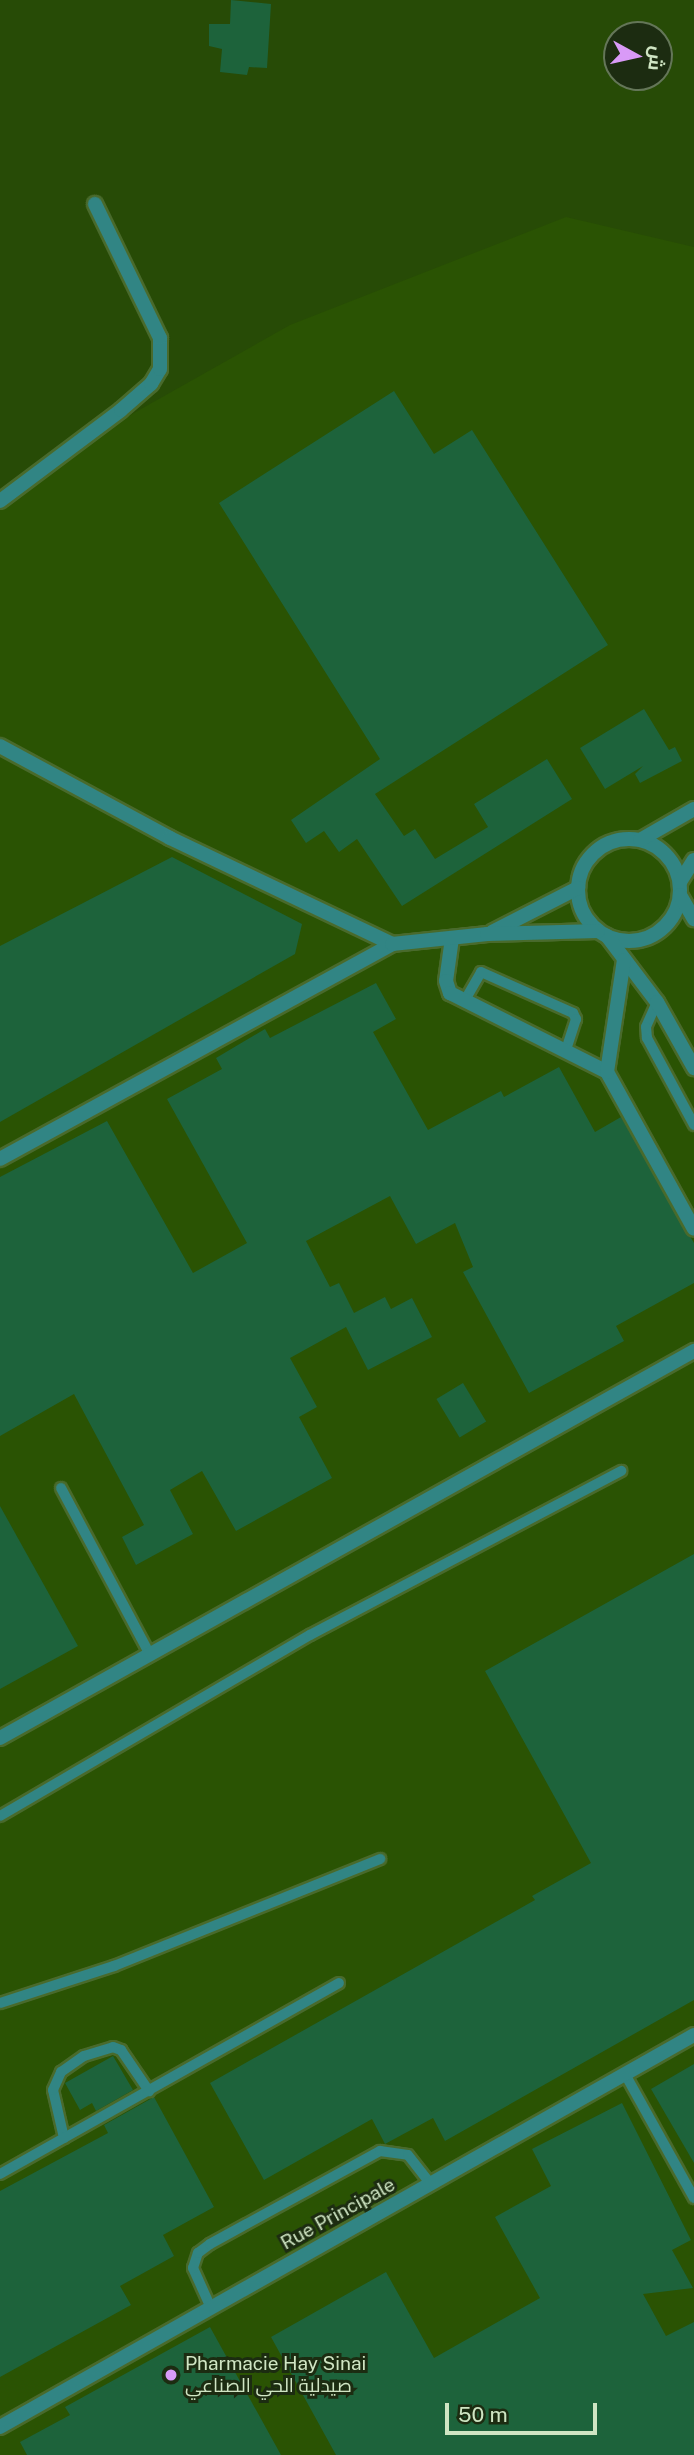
<!DOCTYPE html>
<meta charset="utf-8">
<style>
body{margin:0}
#map{position:relative;width:694px;height:2455px;overflow:hidden;background:#274b06;font-family:"Public Sans",Cairo,sans-serif}
div>[style]{position:absolute}
[style*='--x']{left:calc(var(--x)*1px);top:calc(var(--y)*1px);width:calc(var(--w)*1px);rotate:calc(var(--a)*1deg)}
.built>*{inset:0;background:#2a5303}
.building>*{inset:0;background:#1d633b;transform-origin:0 0}
.roads{filter:drop-shadow(2px 0 #496a2c) drop-shadow(-2px 0 #496a2c) drop-shadow(0 2px #496a2c) drop-shadow(0 -2px #496a2c)}
.service>*{height:10px;margin:-5px;padding:0 5px;transform-origin:5px;border-radius:5px;background:#318584}
.minor>*{height:14px;margin:-7px;padding:0 7px;transform-origin:7px;border-radius:7px;background:#318584}
.minor>.ring{margin:-7px;padding:0;box-sizing:content-box;background:none;border:14px solid #318584;border-radius:50%}
.dots>*{width:19px;height:19px;translate:-50% -50%;box-sizing:border-box;border:4px solid #1c2c11;border-radius:50%}
span{translate:-50% -50%;white-space:nowrap;text-align:center;line-height:1.15;-webkit-text-stroke:6px #1c2c11;paint-order:stroke}
.street-label{font-size:19px;color:#cfe5c3}
.poi-label{font-size:19px;color:#cfe5c3}
.left{translate:0 -50%;text-align:left}
.north{position:absolute;left:603px;top:21px;width:70px;height:70px;box-sizing:border-box;background:#1c2c11;border:2px solid #647658;border-radius:50%;rotate:98deg;font-size:19px;font-weight:700;line-height:28px;text-align:center;color:#cfe5c3}
.north::after{content:'';display:block;margin:auto;width:24px;height:32px;background:#d99af7;clip-path:polygon(50% 0,100% 100%,50% 72%,0 100%)}
.scale{position:absolute;left:445px;top:2403px;width:152px;height:32px;box-sizing:border-box;border:4px solid #cfe5c3;border-top:0;padding-left:9px;font-size:21px;line-height:24px;white-space:nowrap;color:#cfe5c3;-webkit-text-stroke:5px #1c2c11;paint-order:stroke}
</style>
<div id="map">
<div class="built">
<div style="clip-path:polygon(566px 217px,694px 247px,694px 2455px,0 2455px,0 500px,63px 453px,290px 325px)"></div>
</div>
<div class="building">
<div style="clip-path:polygon(231px 0,271px 4px,267px 68px,249px 67px,247px 75px,220px 72px,222px 49px,209px 46px,209px 24px,230px 24px)"></div>
<div style="clip-path:polygon(394px 391px,434px 454px,472px 430px,608px 645px,375px 794px,404px 836px,415px 829px,435px 859px,488px 827px,474px 804px,547px 759px,572px 799px,402px 906px,357px 839px,339px 852px,324px 831px,306px 843px,291px 820px,380px 759px,219px 503px)"></div>
<div style="clip-path:polygon(644px 709px,669px 750px,675px 747px,682px 761px,640px 783px,635px 774px,643px 766px,605px 789px,580px 748px)"></div>
<div style="clip-path:polygon(172px 857px,302px 924px,295px 954px,0 1122px,0 946px)"></div>
<div style="clip-path:polygon(376px 983px,396px 1019px,373px 1032px,428px 1130px,501px 1091px,504px 1097px,559px 1067px,595px 1132px,621px 1117px,694px 1243px,694px 1283px,616px 1326px,624px 1341px,529px 1393px,463px 1272px,473px 1267px,455px 1223px,416px 1244px,390px 1196px,306px 1241px,330px 1287px,339px 1283px,354px 1313px,385px 1297px,391px 1309px,412px 1298px,432px 1337px,368px 1370px,346px 1327px,290px 1358px,317px 1407px,299px 1417px,332px 1478px,236px 1531px,202px 1471px,170px 1490px,193px 1534px,136px 1565px,122px 1537px,144px 1525px,74px 1394px,0 1436px,0 1177px,107px 1121px,193px 1273px,247px 1243px,167px 1099px,222px 1069px,216px 1058px,265px 1029px,270px 1038px)"></div>
<div style="left:463px;top:1383px;width:45px;height:31px;rotate:59deg"></div>
<div style="clip-path:polygon(0 1506px,78px 1646px,0 1689px)"></div>
<div style="clip-path:polygon(694px 1554px,694px 2000px,445px 2141px,433px 2118px,385px 2144px,372px 2119px,264px 2180px,210px 2083px,535px 1900px,532px 1896px,591px 1863px,485px 1671px)"></div>
<div style="clip-path:polygon(113px 2056px,133px 2090px,96px 2111px,92px 2103px,80px 2110px,65px 2083px)"></div>
<div style="clip-path:polygon(694px 2064px,694px 2163px,651px 2089px)"></div>
<div style="clip-path:polygon(154px 2097px,214px 2207px,163px 2235px,174px 2256px,120px 2286px,131px 2305px,0 2377px,0 2191px,108px 2133px,104px 2125px)"></div>
<div style="clip-path:polygon(622px 2103px,691px 2240px,672px 2250px,693px 2288px,643px 2294px,666px 2336px,694px 2322px,694px 2455px,336px 2455px,271px 2337px,386px 2272px,434px 2358px,540px 2298px,495px 2217px,551px 2186px,532px 2149px)"></div>
<div style="clip-path:polygon(210px 2327px,281px 2455px,27px 2455px,20px 2442px,70px 2415px,65px 2407px)"></div>
</div>
<div class="roads">
<div class="service">
<div style="--x:465;--y:1000;--w:32;--a:-60"></div>
<div style="--x:481;--y:972;--w:101;--a:24"></div>
<div style="--x:573;--y:1013;--w:7;--a:63"></div>
<div style="--x:576;--y:1019;--w:32;--a:108"></div>
<div style="--x:657;--y:1002;--w:27;--a:114"></div>
<div style="--x:646;--y:1027;--w:11;--a:85"></div>
<div style="--x:647;--y:1038;--w:99;--a:61.6"></div>
<div style="--x:61;--y:1488;--w:187;--a:61.9"></div>
<div style="--x:0;--y:1816;--w:359;--a:-30.3"></div>
<div style="--x:310;--y:1635;--w:352;--a:-27.8"></div>
<div style="--x:0;--y:2003;--w:120;--a:-18"></div>
<div style="--x:114;--y:1966;--w:287;--a:-21.9"></div>
<div style="--x:625;--y:2074;--w:142;--a:60.9"></div>
<div style="--x:64;--y:2138;--w:49;--a:-102.9"></div>
<div style="--x:53;--y:2090;--w:20;--a:-66"></div>
<div style="--x:61;--y:2072;--w:28;--a:-35"></div>
<div style="--x:84;--y:2056;--w:30;--a:-17"></div>
<div style="--x:113;--y:2047;--w:9;--a:21"></div>
<div style="--x:121;--y:2050;--w:50;--a:55.7"></div>
<div style="--x:0;--y:2174;--w:389;--a:-29.4"></div>
<div style="--x:211;--y:2308;--w:44;--a:-114.2"></div>
<div style="--x:193;--y:2268;--w:16;--a:-72"></div>
<div style="--x:198;--y:2253;--w:15;--a:-37"></div>
<div style="--x:210;--y:2244;--w:194;--a:-28.7"></div>
<div style="--x:380;--y:2151;--w:28;--a:8"></div>
<div style="--x:408;--y:2155;--w:37;--a:52"></div>
</div>
<div class="minor">
<div style="--x:0;--y:501;--w:151;--a:-36.9"></div>
<div style="--x:121;--y:410;--w:40;--a:-41"></div>
<div style="--x:151;--y:384;--w:17;--a:-59"></div>
<div style="--x:160;--y:369;--w:31;--a:-90"></div>
<div style="--x:160;--y:338;--w:149;--a:-115.9"></div>
<div style="--x:0;--y:746;--w:193;--a:28.4"></div>
<div style="--x:170;--y:838;--w:246;--a:25.5"></div>
<div class="ring" style="left:578px;top:839px;width:88px;height:88px"></div>
<div style="--x:640;--y:840;--w:62;--a:-29.9"></div>
<div style="--x:680;--y:882;--w:26;--a:-58"></div>
<div style="--x:680;--y:895;--w:28;--a:60"></div>
<div style="--x:492;--y:932;--w:97;--a:-27.1"></div>
<div style="--x:607;--y:936;--w:83;--a:52.9"></div>
<div style="--x:657;--y:1002;--w:76;--a:60.7"></div>
<div style="--x:452;--y:938;--w:43;--a:97.9"></div>
<div style="--x:446;--y:981;--w:13;--a:72"></div>
<div style="--x:450;--y:993;--w:176;--a:26.7"></div>
<div style="--x:607;--y:1072;--w:179;--a:61"></div>
<div style="--x:607;--y:1072;--w:113;--a:-81.4"></div>
<div style="--x:0;--y:1159;--w:447;--a:-28.7"></div>
<div style="--x:392;--y:944;--w:96;--a:-6"></div>
<div style="--x:487;--y:934;--w:111;--a:-1.5"></div>
<div style="--x:0;--y:1738;--w:795;--a:-29.15"></div>
<div style="--x:0;--y:2427;--w:797;--a:-29.46"></div>
</div>
</div>
<div class="dots">
<div style="left:171px;top:2375px;background:#d99af7"></div>
</div>
<div class="street-label">
<span style="left:338px;top:2214px;rotate:-29deg">Rue Principale</span>
</div>
<div class="poi-label">
<span class="left" style="left:185px;top:2375px">Pharmacie Hay Sinai<br>صيدلية الحي الصناعي</span>
</div>
<div class="north">ش</div>
<div class="scale">50 m</div>
</div>
